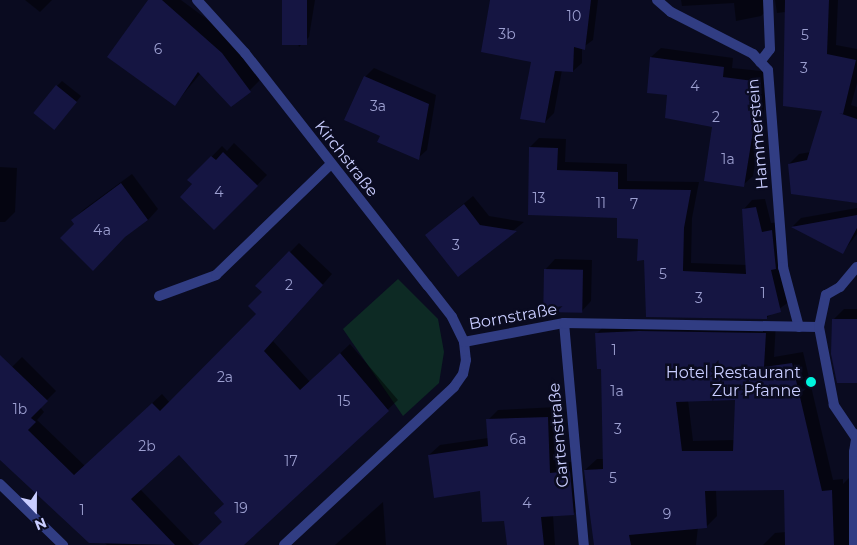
<!DOCTYPE html>
<meta charset="utf-8">
<style>
body{margin:0}
#map{position:relative;width:857px;height:545px;overflow:hidden;background:#0a0b20;font-family:Montserrat,sans-serif}
div>[style]{position:absolute}
[style*='--x']{left:calc(var(--x)*1px);top:calc(var(--y)*1px);width:calc(var(--w)*1px);rotate:calc(var(--a)*1deg)}
.green>*{inset:0;background:#0d2a24}
.shadow>*{inset:0;background:#0007}
.building>*{inset:0;background:#151542;transform-origin:0 0}
.service>*{height:10px;margin:-5px;padding:0 5px;transform-origin:5px;border-radius:5px;background:#313d83}
.minor>*{height:10px;margin:-5px;padding:0 5px;transform-origin:5px;border-radius:5px;background:#313d83}
.tertiary>*{height:10px;margin:-5px;padding:0 5px;transform-origin:5px;border-radius:5px;background:#313d83}
.dots>*{width:14px;height:14px;translate:-50% -50%;box-sizing:border-box;border:2px solid #0a0b20;border-radius:50%}
span{translate:-50% -50%;white-space:nowrap;text-align:center;line-height:1.15;-webkit-text-stroke:5px #0a0b20;paint-order:stroke}
.number-label{font-size:14px;color:#9c9fd0}
.number-label span{-webkit-text-stroke-width:0}
.street-label{font-size:16px;color:#c9cdff}
.poi-label{font-size:16px;color:#c9cdff}
.right{translate:-100% -50%;text-align:right}
.north{position:absolute;left:10px;top:485px;width:50px;height:50px;-webkit-text-stroke:4px #0a0b20;paint-order:stroke;rotate:158deg;font-size:14px;font-weight:700;line-height:20px;text-align:center;color:#c9cdff}
.north::after{content:'';display:block;margin:auto;width:18px;height:22px;background:#c9cdff;clip-path:polygon(50% 0,100% 100%,50% 72%,0 100%)}
</style>
<div id="map">
<div class="green">
<div style="clip-path:polygon(398px 279px,438px 319px,444px 352px,439px 383px,403px 416px,343px 329px)"></div>
</div>
<div class="shadow">
<div style="clip-path:polygon(25px 0,52px 0,40px 12px)"></div>
<div style="clip-path:polygon(150px 0,181px 0,235px 40px,259px 72px,259px 81px,245px 95px,201px 73px,175px 104px)"></div>
<div style="clip-path:polygon(284px 0,315px 0,309px 37px,299px 47px)"></div>
<div style="clip-path:polygon(498px 0,598px 0,593px 40px,582px 48px,582px 63px,573px 71px,562px 70px,554px 113px,545px 122px,532px 61px)"></div>
<div style="clip-path:polygon(681px 0,771px 0,771px 6px,761px 16px,736px 21px,734px 3px,682px 6px)"></div>
<div style="clip-path:polygon(775px 0,838px 0,836px 45px,857px 49px,857px 83px,851px 105px,857px 107px,857px 202px,789px 164px,799px 154px,811px 152px,823px 110px,785px 12px,777px 13px)"></div>
<div style="clip-path:polygon(661px 48px,733px 58px,732px 68px,770px 72px,753px 176px,743px 185px,714px 126px,651px 57px)"></div>
<div style="clip-path:polygon(374px 68px,436px 95px,427px 150px,418px 158px,382px 135px,365px 77px)"></div>
<div style="clip-path:polygon(62px 81px,81px 96px,55px 129px,57px 86px)"></div>
<div style="clip-path:polygon(539px 138px,566px 139px,565px 162px,627px 164px,627px 181px,699px 182px,692px 218px,691px 263px,747px 265px,744px 209px,752px 200px,765px 199px,771px 223px,780px 222px,789px 302px,766px 318px,646px 259px,640px 238px,618px 216px,529px 213px,530px 147px)"></div>
<div style="clip-path:polygon(234px 143px,267px 175px,214px 229px,194px 184px,189px 180px,222px 146px,227px 151px)"></div>
<div style="clip-path:polygon(0 167px,17px 168px,15px 212px,5px 222px,0 222px)"></div>
<div style="clip-path:polygon(132px 174px,158px 209px,148px 220px,126px 235px,76px 224px,73px 220px,83px 210px)"></div>
<div style="clip-path:polygon(473px 196px,489px 216px,524px 222px,458px 275px,426px 235px)"></div>
<div style="clip-path:polygon(857px 208px,857px 234px,842px 253px,793px 226px,801px 218px)"></div>
<div style="clip-path:polygon(299px 243px,332px 274px,273px 341px,310px 382px,350px 344px,398px 400px,242px 545px,199px 545px,224px 522px,226px 503px,179px 453px,140px 489px,194px 545px,107px 545px,0 448px,0 372px,5px 374px,22px 357px,56px 391px,40px 407px,44px 412px,37px 420px,85px 466px,162px 394px,170px 403px,258px 314px,263px 292px,257px 286px)"></div>
<div style="clip-path:polygon(555px 259px,592px 260px,591px 301px,581px 312px,545px 270px)"></div>
<div style="clip-path:polygon(844px 309px,857px 309px,857px 382px,833px 320px)"></div>
<div style="clip-path:polygon(evenodd,608px 322px,776px 322px,774px 357px,803px 352px,833px 480px,843px 479px,843px 484px,857px 470px,857px 545px,763px 545px,775px 533px,786px 532px,785px 488px,716px 490px,717px 516px,706px 527px,698px 527px,696px 545px,596px 545px,585px 470px,597px 459px,604px 459px,602px 367px,597px 333px,608px 322px,736px 399px,734px 440px,693px 441px,688px 400px,736px 399px)"></div>
<div style="clip-path:polygon(557px 407px,560px 463px,580px 461px,584px 503px,574px 513px,553px 515px,555px 545px,508px 545px,505px 519px,481px 490px,429px 455px,440px 445px,488px 438px,488px 420px,498px 410px)"></div>
<div style="clip-path:polygon(383px 502px,386px 545px,335px 545px)"></div>
</div>
<div class="building">
<div style="clip-path:polygon(148px 0,162px 0,222px 53px,251px 92px,231px 107px,198px 72px,175px 106px,107px 57px)"></div>
<div style="left:282px;top:0;width:25px;height:45px"></div>
<div style="clip-path:polygon(490px 0,591px 0,585px 50px,574px 47px,573px 72px,555px 71px,545px 123px,520px 119px,531px 62px,481px 52px)"></div>
<div style="clip-path:polygon(785px 0,829px 0,827px 54px,856px 60px,843px 114px,839px 113px,857px 119px,857px 203px,791px 194px,788px 164px,807px 160px,822px 111px,783px 106px)"></div>
<div style="clip-path:polygon(650px 57px,724px 67px,723px 77px,761px 82px,744px 187px,704px 181px,712px 127px,665px 118px,667px 95px,647px 93px)"></div>
<div style="clip-path:polygon(364px 76px,429px 104px,419px 160px,377px 142px,380px 136px,344px 120px)"></div>
<div style="left:56px;top:85px;width:27px;height:36px;rotate:39deg"></div>
<div style="clip-path:polygon(529px 147px,558px 148px,557px 170px,618px 172px,618px 189px,691px 190px,684px 228px,683px 271px,746px 274px,742px 209px,756px 207px,762px 232px,772px 230px,776px 269px,771px 270px,781px 312px,767px 316px,767px 319px,646px 317px,644px 260px,637px 261px,638px 239px,617px 238px,617px 218px,528px 215px)"></div>
<div style="clip-path:polygon(223px 152px,258px 186px,214px 230px,180px 197px,192px 184px,187px 180px,211px 156px,216px 160px)"></div>
<div style="clip-path:polygon(121px 183px,148px 220px,125px 237px,93px 271px,60px 238px,74px 224px,71px 220px)"></div>
<div style="clip-path:polygon(464px 204px,480px 225px,517px 231px,458px 277px,425px 235px)"></div>
<div style="clip-path:polygon(857px 215px,857px 228px,843px 254px,791px 227px)"></div>
<div style="clip-path:polygon(289px 251px,323px 285px,264px 351px,300px 390px,340px 353px,389px 411px,244px 545px,198px 545px,222px 522px,214px 513px,224px 504px,179px 455px,131px 499px,175px 545px,89px 543px,0 460px,0 355px,48px 401px,31px 418px,36px 422px,28px 430px,74px 475px,152px 403px,160px 411px,256px 314px,248px 306px,262px 292px,255px 286px)"></div>
<div style="left:544px;top:269px;width:39px;height:43px;rotate:1deg"></div>
<div style="clip-path:polygon(832px 319px,857px 319px,857px 383px,837px 383px,831px 354px)"></div>
<div style="clip-path:polygon(evenodd,639px 331px,766px 333px,764px 367px,792px 363px,822px 491px,832px 490px,834px 545px,785px 545px,784px 490px,705px 491px,707px 528px,629px 535px,631px 545px,594px 545px,584px 470px,603px 469px,601px 369px,597px 369px,595px 333px,639px 331px,735px 400px,733px 451px,682px 451px,676px 402px,735px 400px)"></div>
<div style="clip-path:polygon(548px 417px,550px 473px,570px 471px,574px 515px,541px 517px,544px 545px,507px 545px,504px 521px,482px 522px,480px 491px,434px 498px,428px 455px,488px 446px,486px 419px)"></div>
</div>
<div class="service">
<div style="--x:760;--y:62;--w:16;--a:-52"></div>
<div style="--x:770;--y:49;--w:49;--a:-92.3"></div>
<div style="--x:159;--y:296;--w:61;--a:-20.2"></div>
<div style="--x:216;--y:275;--w:160;--a:-44"></div>
</div>
<div class="minor">
<div style="--x:197;--y:0;--w:72;--a:47.8"></div>
<div style="--x:245;--y:53;--w:296;--a:51.9"></div>
<div style="--x:428;--y:286;--w:39;--a:52"></div>
<div style="--x:452;--y:317;--w:28;--a:64"></div>
<div style="--x:464;--y:342;--w:18;--a:84"></div>
<div style="--x:466;--y:360;--w:14;--a:102"></div>
<div style="--x:463;--y:374;--w:16;--a:125"></div>
<div style="--x:454;--y:387;--w:232;--a:137.1"></div>
<div style="--x:657;--y:0;--w:18;--a:41"></div>
<div style="--x:671;--y:12;--w:92;--a:27.1"></div>
<div style="--x:753;--y:54;--w:22;--a:47"></div>
<div style="--x:768;--y:70;--w:198;--a:85.6"></div>
<div style="--x:783;--y:267;--w:62;--a:75.1"></div>
<div style="--x:564;--y:323;--w:223;--a:84.9"></div>
<div style="--x:464;--y:342;--w:102;--a:-10.8"></div>
<div style="--x:564;--y:323;--w:255;--a:0.9"></div>
<div style="--x:856;--y:438;--w:40;--a:-124"></div>
<div style="--x:834;--y:405;--w:79;--a:-100.9"></div>
<div style="--x:819;--y:327;--w:33;--a:-78"></div>
<div style="--x:826;--y:295;--w:16;--a:-30"></div>
<div style="--x:840;--y:287;--w:26;--a:-50"></div>
<div style="--x:0;--y:484;--w:88;--a:44.1"></div>
</div>
<div class="tertiary">
<div style="--x:854;--y:545;--w:93;--a:-90"></div>
<div style="--x:854;--y:452;--w:18;--a:-81"></div>
</div>
<div class="dots">
<div style="left:811px;top:382px;background:#00f4de"></div>
</div>
<div class="number-label">
<span style="left:574px;top:16px">10</span>
<span style="left:507px;top:34px">3b</span>
<span style="left:805px;top:35px">5</span>
<span style="left:158px;top:49px">6</span>
<span style="left:804px;top:68px">3</span>
<span style="left:695px;top:86px">4</span>
<span style="left:378px;top:106px">3a</span>
<span style="left:716px;top:117px">2</span>
<span style="left:728px;top:159px">1a</span>
<span style="left:219px;top:192px">4</span>
<span style="left:539px;top:198px">13</span>
<span style="left:601px;top:203px">11</span>
<span style="left:634px;top:204px">7</span>
<span style="left:102px;top:230px">4a</span>
<span style="left:456px;top:245px">3</span>
<span style="left:663px;top:274px">5</span>
<span style="left:289px;top:285px">2</span>
<span style="left:763px;top:293px">1</span>
<span style="left:699px;top:298px">3</span>
<span style="left:614px;top:350px">1</span>
<span style="left:225px;top:377px">2a</span>
<span style="left:617px;top:391px">1a</span>
<span style="left:344px;top:401px">15</span>
<span style="left:20px;top:409px">1b</span>
<span style="left:618px;top:429px">3</span>
<span style="left:518px;top:439px">6a</span>
<span style="left:147px;top:446px">2b</span>
<span style="left:291px;top:461px">17</span>
<span style="left:613px;top:478px">5</span>
<span style="left:527px;top:503px">4</span>
<span style="left:241px;top:508px">19</span>
<span style="left:82px;top:510px">1</span>
<span style="left:667px;top:514px">9</span>
</div>
<div class="street-label">
<span style="left:758px;top:134px;rotate:-95deg">Hammerstein</span>
<span style="left:346px;top:159px;rotate:52deg">Kirchstraße</span>
<span style="left:513px;top:317px;rotate:-10deg">Bornstraße</span>
<span style="left:559px;top:435px;rotate:-95deg">Gartenstraße</span>
</div>
<div class="poi-label">
<span class="right" style="left:801px;top:382px">Hotel Restaurant<br>Zur Pfanne</span>
</div>
<div class="north">N</div>
</div>
